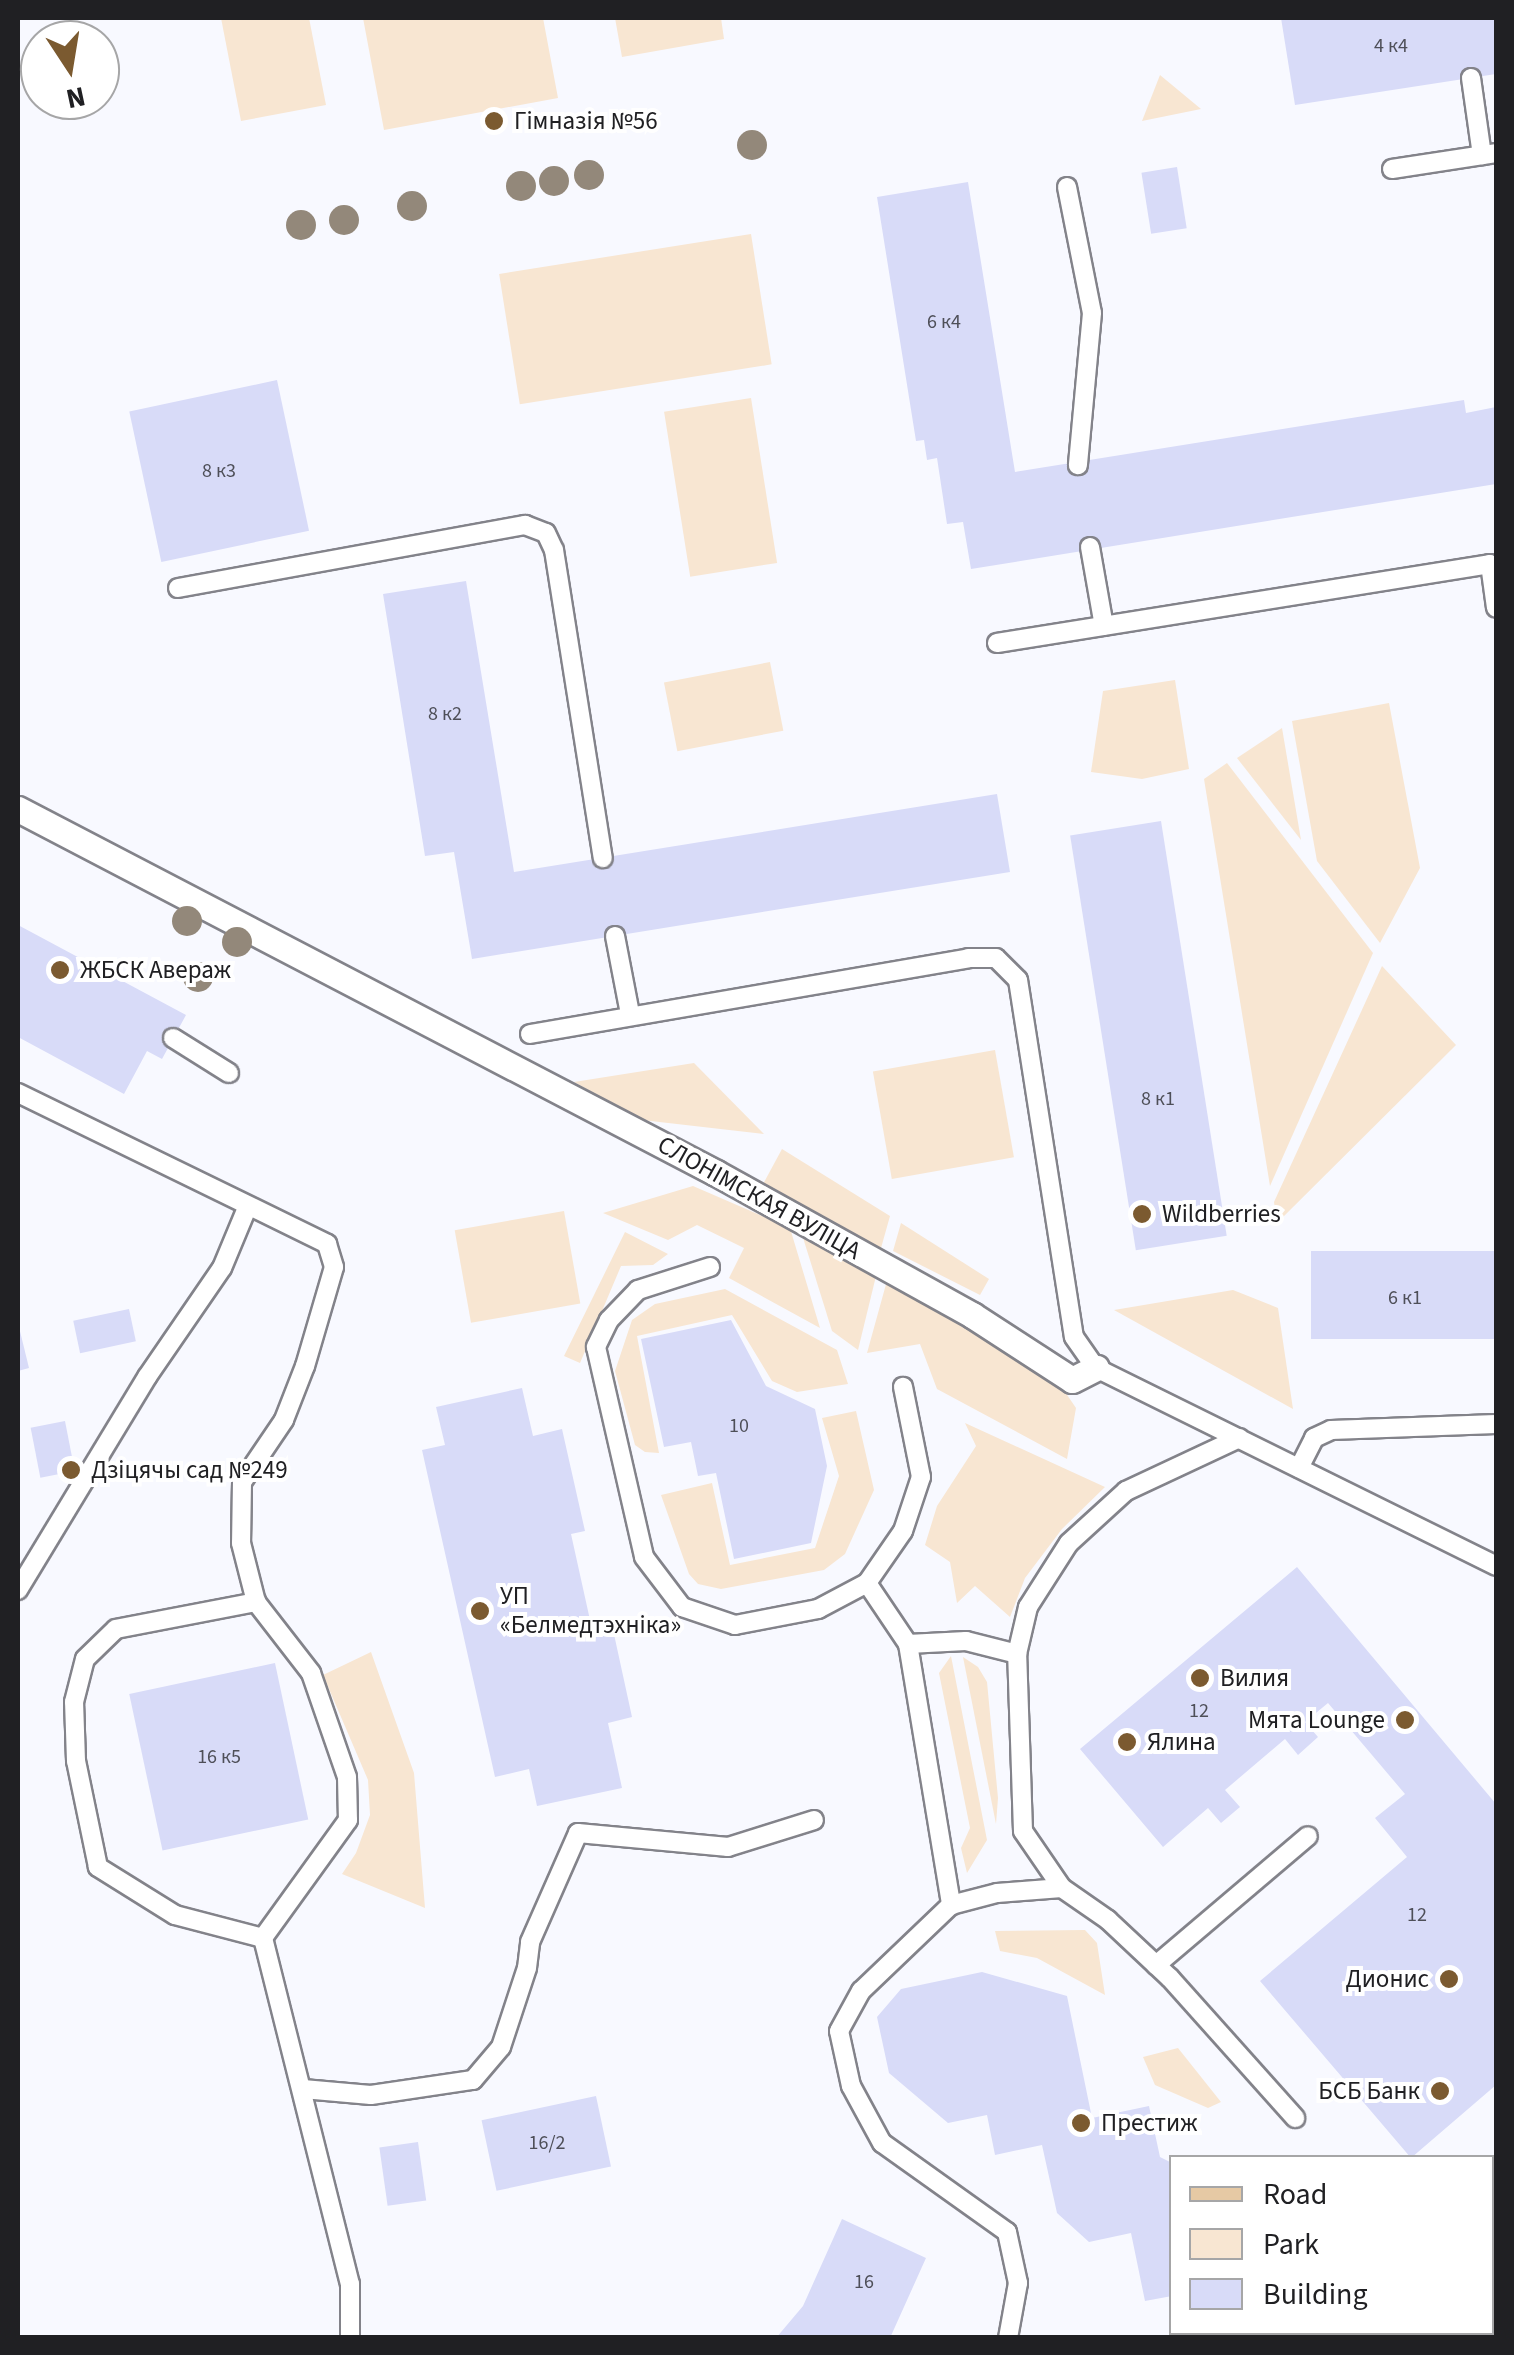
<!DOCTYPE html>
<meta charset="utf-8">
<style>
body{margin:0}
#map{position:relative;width:1514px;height:2355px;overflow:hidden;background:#f8f9ff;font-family:"Source Sans 3",sans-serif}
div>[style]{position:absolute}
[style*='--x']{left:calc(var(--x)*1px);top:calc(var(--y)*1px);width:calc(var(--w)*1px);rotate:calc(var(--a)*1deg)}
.green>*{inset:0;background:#f8e6d2;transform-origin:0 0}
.building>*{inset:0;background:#d8dbf8;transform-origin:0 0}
.roads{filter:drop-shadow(2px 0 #83838a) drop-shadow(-2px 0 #83838a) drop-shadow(0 2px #83838a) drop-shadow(0 -2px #83838a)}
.service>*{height:18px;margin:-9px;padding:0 9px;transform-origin:9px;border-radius:9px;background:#fff}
.pedestrian>*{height:25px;margin:-12.5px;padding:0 12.5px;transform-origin:12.5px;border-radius:12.5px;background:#fff}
.primary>*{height:52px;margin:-26px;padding:0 26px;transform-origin:26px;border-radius:26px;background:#e6c9a4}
.trees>*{width:30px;height:30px;margin:-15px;border-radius:50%;background:#93887a}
.dots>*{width:28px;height:28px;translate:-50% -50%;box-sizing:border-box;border:5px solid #fff;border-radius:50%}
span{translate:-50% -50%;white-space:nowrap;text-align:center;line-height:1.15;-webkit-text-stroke:8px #fff;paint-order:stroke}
.number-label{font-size:20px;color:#4e4f58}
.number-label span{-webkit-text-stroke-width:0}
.poi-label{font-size:25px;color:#202023}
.left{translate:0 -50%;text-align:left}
.right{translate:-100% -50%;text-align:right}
.street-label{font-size:25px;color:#202023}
.frame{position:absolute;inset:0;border:20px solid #202023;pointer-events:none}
.legend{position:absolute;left:1169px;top:2155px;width:325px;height:180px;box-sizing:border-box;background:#fff;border:2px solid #a6a6a7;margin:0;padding:12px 18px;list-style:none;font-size:30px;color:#202023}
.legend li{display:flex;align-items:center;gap:20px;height:50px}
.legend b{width:50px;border:2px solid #a6a6a7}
.north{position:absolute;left:20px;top:20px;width:100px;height:100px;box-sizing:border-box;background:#fff;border:2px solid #a6a6a7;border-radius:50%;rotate:168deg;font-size:28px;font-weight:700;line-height:40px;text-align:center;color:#202023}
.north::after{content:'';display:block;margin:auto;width:35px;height:45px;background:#7b5a30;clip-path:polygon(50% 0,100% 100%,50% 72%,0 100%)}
</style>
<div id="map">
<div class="green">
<div style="clip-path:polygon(221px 18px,309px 18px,326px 105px,241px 121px)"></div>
<div style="clip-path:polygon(363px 18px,543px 18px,558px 98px,384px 130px)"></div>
<div style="clip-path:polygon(615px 18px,721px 18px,724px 39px,622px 57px)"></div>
<div style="clip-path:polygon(1160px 75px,1201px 109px,1142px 121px)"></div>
<div style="left:751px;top:234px;width:132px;height:255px;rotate:81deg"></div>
<div style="left:751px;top:398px;width:167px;height:88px;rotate:81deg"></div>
<div style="left:770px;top:662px;width:70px;height:108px;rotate:79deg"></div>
<div style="clip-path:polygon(1175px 680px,1189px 769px,1142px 779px,1091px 772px,1103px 691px)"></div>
<div style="clip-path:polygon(1389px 703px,1420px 868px,1380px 943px,1317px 861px,1292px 721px)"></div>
<div style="clip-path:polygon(1282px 728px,1301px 840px,1237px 758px)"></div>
<div style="clip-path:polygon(1227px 763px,1373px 953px,1270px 1186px,1204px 779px)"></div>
<div style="clip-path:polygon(1382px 966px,1456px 1045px,1277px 1223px,1274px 1202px)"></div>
<div style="left:995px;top:1050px;width:109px;height:124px;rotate:80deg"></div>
<div style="clip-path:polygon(694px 1063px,764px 1134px,642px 1120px,574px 1082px)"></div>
<div style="clip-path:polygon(782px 1149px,890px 1216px,881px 1248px,762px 1186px)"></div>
<div style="clip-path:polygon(693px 1186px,790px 1228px,820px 1328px,729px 1278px,744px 1248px,697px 1225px,668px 1240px,603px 1213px)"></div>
<div style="left:564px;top:1211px;width:94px;height:111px;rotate:80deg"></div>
<div style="clip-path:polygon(901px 1223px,989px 1279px,980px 1295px,893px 1251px)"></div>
<div style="clip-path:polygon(800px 1228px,877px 1272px,858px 1350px,832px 1331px)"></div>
<div style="clip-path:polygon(625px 1232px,668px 1254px,653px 1265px,621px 1266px,580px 1363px,564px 1356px)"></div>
<div style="clip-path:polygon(888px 1277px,1059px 1383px,1076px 1408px,1067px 1459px,937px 1389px,920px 1344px,867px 1353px)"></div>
<div style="clip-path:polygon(725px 1289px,837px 1350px,848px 1384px,797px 1392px,772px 1381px,732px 1315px,637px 1336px,659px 1453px,645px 1452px,635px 1445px,615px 1371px,632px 1320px,655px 1304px)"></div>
<div style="clip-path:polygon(1233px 1290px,1278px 1308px,1293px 1409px,1114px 1310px)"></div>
<div style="clip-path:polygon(856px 1411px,874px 1490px,845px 1554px,824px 1570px,721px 1589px,698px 1584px,689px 1574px,661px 1495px,712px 1483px,730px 1565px,815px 1548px,839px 1476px,822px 1418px)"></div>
<div style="clip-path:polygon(965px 1423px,1105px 1487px,1062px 1529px,1025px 1578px,1010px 1617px,975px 1586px,957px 1603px,950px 1562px,925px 1545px,937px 1506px,976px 1446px)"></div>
<div style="clip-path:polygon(371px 1652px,414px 1773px,425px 1908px,342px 1874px,356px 1853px,370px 1815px,368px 1780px,323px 1675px)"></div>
<div style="clip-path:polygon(951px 1656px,987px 1840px,967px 1873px,961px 1848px,970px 1828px,939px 1673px)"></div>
<div style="clip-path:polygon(963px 1657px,978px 1667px,987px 1682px,998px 1798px,996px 1824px)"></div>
<div style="clip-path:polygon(1085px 1930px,1097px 1943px,1105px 1995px,1037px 1958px,1000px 1951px,995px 1931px)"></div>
<div style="clip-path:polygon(1178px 2048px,1221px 2102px,1208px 2108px,1155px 2085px,1143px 2057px)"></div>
</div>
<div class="building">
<div style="clip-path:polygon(1281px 18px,1496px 18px,1496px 74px,1295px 105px)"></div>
<div style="left:1177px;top:167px;width:62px;height:36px;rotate:81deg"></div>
<div style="clip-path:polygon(968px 182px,1015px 472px,1464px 400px,1466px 413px,1496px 407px,1496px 484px,971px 569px,963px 522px,947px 524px,937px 458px,927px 460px,924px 440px,916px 441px,877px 197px)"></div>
<div style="left:277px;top:380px;width:154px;height:151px;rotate:78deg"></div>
<div style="clip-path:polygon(466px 581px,514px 872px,997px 794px,1010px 872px,472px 959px,454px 852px,425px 856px,383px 594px)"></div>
<div style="left:1161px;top:821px;width:420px;height:92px;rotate:81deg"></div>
<div style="clip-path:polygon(18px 925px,186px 1015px,162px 1059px,147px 1051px,124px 1094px,18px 1037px)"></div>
<div style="left:1496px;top:1251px;width:88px;height:185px;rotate:90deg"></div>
<div style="left:129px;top:1309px;width:33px;height:57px;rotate:78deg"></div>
<div style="clip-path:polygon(731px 1320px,766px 1386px,815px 1409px,827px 1466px,811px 1543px,734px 1559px,716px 1473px,698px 1476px,691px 1442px,664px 1447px,641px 1339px)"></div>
<div style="clip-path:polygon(18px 1323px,29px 1368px,18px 1371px)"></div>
<div style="clip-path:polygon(522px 1388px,533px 1436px,562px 1429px,585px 1531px,571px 1534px,592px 1629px,612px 1625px,632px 1717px,608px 1723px,622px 1788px,537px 1806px,529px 1769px,495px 1777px,422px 1450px,445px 1445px,436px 1407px)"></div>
<div style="left:65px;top:1421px;width:51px;height:35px;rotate:79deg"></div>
<div style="clip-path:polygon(1297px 1567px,1496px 1804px,1496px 2085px,1411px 2158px,1260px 1981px,1407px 1857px,1375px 1818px,1405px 1794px,1328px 1703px,1305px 1722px,1318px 1737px,1298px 1755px,1285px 1739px,1225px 1790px,1240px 1807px,1221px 1823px,1208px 1808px,1163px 1847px,1080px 1749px)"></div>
<div style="left:275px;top:1663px;width:160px;height:149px;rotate:78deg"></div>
<div style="clip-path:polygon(982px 1972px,1067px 1996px,1092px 2118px,1149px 2106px,1160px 2157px,1172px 2163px,1172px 2296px,1145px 2301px,1131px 2233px,1089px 2242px,1057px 2213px,1042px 2145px,995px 2155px,987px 2115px,948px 2123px,889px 2073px,877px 2017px,901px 1989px)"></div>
<div style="left:596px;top:2096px;width:72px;height:117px;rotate:78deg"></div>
<div style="left:418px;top:2142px;width:59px;height:39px;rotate:82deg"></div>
<div style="clip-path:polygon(842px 2219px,926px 2258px,890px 2338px,776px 2338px,803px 2306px)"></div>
</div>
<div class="roads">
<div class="service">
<div style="--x:1471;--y:78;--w:78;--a:81.9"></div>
<div style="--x:1392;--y:169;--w:105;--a:-8.7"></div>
<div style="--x:1067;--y:187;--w:128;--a:78.8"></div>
<div style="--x:1092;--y:313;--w:153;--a:95.3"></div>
<div style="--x:1090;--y:547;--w:80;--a:80"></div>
<div style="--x:178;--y:588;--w:353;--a:-10.3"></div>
<div style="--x:525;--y:525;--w:22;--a:21"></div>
<div style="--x:546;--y:533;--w:19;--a:65"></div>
<div style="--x:554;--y:550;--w:312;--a:81"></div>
<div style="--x:997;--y:643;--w:499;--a:-9.1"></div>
<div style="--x:1490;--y:564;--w:44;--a:82.2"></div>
<div style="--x:615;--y:936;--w:79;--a:79.1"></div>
<div style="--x:530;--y:1034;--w:445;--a:-9.8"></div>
<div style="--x:968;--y:958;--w:28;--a:0"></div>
<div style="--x:996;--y:958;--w:31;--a:45"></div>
<div style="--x:1018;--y:980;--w:361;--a:81.1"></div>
<div style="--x:1074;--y:1337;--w:38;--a:55"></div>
<div style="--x:1096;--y:1368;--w:446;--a:26.3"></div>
<div style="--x:173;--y:1038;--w:66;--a:32"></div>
<div style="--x:18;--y:1093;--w:344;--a:26"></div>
<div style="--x:327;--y:1244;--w:24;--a:73"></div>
<div style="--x:334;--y:1267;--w:103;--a:106.3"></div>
<div style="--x:305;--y:1366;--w:58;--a:111.3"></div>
<div style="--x:284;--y:1420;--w:75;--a:124.1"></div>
<div style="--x:242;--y:1482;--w:61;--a:90.9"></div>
<div style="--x:241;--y:1543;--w:61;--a:75.7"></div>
<div style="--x:710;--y:1267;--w:76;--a:162.3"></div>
<div style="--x:638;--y:1290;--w:42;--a:134"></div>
<div style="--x:609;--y:1320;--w:30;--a:116"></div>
<div style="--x:596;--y:1347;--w:215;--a:77.1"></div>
<div style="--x:644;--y:1557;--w:63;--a:52.8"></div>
<div style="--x:682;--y:1607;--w:56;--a:18.8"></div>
<div style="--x:735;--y:1625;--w:85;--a:-10.9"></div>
<div style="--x:818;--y:1609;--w:55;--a:-28"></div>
<div style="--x:867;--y:1583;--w:63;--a:-55.3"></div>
<div style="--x:903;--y:1531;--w:57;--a:-71.6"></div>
<div style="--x:921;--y:1477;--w:92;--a:-101.3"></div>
<div style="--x:1299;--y:1468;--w:34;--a:-63"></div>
<div style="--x:1314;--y:1438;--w:19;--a:-25"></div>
<div style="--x:1331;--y:1430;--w:165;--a:-2.1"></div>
<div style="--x:867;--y:1583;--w:73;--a:56.1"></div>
<div style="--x:908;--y:1644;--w:58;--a:-3"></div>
<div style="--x:966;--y:1641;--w:53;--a:14.3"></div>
<div style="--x:18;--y:1590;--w:249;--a:-58.8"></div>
<div style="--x:147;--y:1377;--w:132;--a:-55.5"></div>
<div style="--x:222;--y:1268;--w:65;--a:-67.4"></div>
<div style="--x:256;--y:1602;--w:90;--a:52.2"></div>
<div style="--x:311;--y:1673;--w:110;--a:70.9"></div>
<div style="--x:347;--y:1777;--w:43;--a:88.7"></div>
<div style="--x:348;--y:1820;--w:145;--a:125.8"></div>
<div style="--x:263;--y:1938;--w:91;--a:-165.4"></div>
<div style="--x:175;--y:1915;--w:91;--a:-148.1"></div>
<div style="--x:98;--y:1867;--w:108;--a:-101.7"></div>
<div style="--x:76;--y:1761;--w:59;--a:-91.9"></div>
<div style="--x:74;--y:1702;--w:44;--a:-75.7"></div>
<div style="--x:85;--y:1659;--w:43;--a:-44.1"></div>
<div style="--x:116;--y:1629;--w:143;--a:-10.9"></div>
<div style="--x:908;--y:1644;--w:265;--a:80.6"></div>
<div style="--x:1062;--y:1888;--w:69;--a:-124.4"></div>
<div style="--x:1023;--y:1831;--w:177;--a:-91.9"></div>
<div style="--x:1017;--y:1654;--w:48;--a:-76.8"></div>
<div style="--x:1028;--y:1607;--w:76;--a:-57.4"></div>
<div style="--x:1069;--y:1543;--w:77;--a:-42.4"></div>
<div style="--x:1126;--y:1491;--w:125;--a:-25.1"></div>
<div style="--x:263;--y:1938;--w:357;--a:75.9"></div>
<div style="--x:350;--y:2284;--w:54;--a:90"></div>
<div style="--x:1156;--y:1965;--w:199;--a:-40.3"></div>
<div style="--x:303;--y:2089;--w:68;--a:5"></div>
<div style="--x:371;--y:2095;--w:103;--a:-8.4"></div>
<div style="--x:473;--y:2080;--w:43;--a:-49.7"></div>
<div style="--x:501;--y:2047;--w:83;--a:-71.8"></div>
<div style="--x:527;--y:1968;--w:26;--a:-83"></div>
<div style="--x:530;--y:1942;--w:119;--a:-66.2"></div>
<div style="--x:578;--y:1833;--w:151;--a:5.3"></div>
<div style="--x:728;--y:1847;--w:90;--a:-17.4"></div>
<div style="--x:1008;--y:2338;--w:56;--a:-79.7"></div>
<div style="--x:1018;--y:2283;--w:52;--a:-102.2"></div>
<div style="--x:1007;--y:2232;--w:153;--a:-144.5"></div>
<div style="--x:882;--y:2143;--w:65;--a:-118.5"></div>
<div style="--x:851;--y:2086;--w:56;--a:-102.3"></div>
<div style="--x:839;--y:2031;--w:46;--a:-61.2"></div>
<div style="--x:861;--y:1991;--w:124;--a:-43.7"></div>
<div style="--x:951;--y:1905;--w:48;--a:-14.6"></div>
<div style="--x:997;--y:1893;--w:65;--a:-4.4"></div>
<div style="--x:1062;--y:1888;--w:56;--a:34.8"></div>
<div style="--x:1108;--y:1920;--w:85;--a:43.1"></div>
<div style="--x:1170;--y:1978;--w:188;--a:48.2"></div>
</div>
<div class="pedestrian">
<div style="--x:18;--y:809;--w:787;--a:27.54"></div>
<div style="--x:716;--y:1173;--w:293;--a:29"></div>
<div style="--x:972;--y:1315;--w:119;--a:33"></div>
<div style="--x:1072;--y:1380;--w:27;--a:-27"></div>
</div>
<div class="primary">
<div style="--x:1485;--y:2338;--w:8;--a:-45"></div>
</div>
</div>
<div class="trees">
<div style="left:752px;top:145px"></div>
<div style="left:589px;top:175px"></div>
<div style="left:554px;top:181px"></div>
<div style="left:521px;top:186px"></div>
<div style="left:412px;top:206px"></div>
<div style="left:344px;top:220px"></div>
<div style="left:301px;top:225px"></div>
<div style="left:187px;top:921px"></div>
<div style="left:237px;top:942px"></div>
<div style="left:198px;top:977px"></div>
</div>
<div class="dots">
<div style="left:494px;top:121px;background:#7b5a30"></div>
<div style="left:60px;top:970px;background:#7b5a30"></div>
<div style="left:1142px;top:1214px;background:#7b5a30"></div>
<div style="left:71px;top:1470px;background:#7b5a30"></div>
<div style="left:480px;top:1611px;background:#7b5a30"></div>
<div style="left:1200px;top:1678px;background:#7b5a30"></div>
<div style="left:1405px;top:1720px;background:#7b5a30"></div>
<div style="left:1127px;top:1742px;background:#7b5a30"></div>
<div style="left:1449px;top:1979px;background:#7b5a30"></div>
<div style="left:1440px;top:2091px;background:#7b5a30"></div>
<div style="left:1081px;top:2123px;background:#7b5a30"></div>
</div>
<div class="number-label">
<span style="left:1391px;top:46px">4 к4</span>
<span style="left:944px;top:322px">6 к4</span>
<span style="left:219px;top:471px">8 к3</span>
<span style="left:445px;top:714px">8 к2</span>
<span style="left:1158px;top:1099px">8 к1</span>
<span style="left:1405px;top:1298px">6 к1</span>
<span style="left:739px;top:1426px">10</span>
<span style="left:1199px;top:1711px">12</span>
<span style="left:219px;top:1757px">16 к5</span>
<span style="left:1417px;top:1915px">12</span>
<span style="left:547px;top:2143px">16/2</span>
<span style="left:864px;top:2282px">16</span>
</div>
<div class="poi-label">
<span class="left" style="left:514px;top:121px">Гімназія №56</span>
<span class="left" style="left:80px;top:970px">ЖБСК Авераж</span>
<span class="left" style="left:1162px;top:1214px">Wildberries</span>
<span class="left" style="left:91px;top:1470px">Дзіцячы сад №249</span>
<span class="left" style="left:500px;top:1611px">УП<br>«Белмедтэхніка»</span>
<span class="left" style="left:1220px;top:1678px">Вилия</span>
<span class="right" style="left:1385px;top:1720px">Мята Lounge</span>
<span class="left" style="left:1147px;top:1742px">Ялина</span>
<span class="right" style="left:1429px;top:1979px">Дионис</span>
<span class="right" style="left:1420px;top:2091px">БСБ Банк</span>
<span class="left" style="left:1101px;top:2123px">Престиж</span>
</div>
<div class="street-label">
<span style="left:759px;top:1198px;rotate:29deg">СЛОНІМСКАЯ ВУЛІЦА</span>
</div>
<div class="frame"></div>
<ul class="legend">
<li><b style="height:12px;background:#e6c9a4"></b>Road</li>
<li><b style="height:28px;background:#f8e6d2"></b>Park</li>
<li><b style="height:28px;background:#d8dbf8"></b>Building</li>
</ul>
<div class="north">N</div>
</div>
